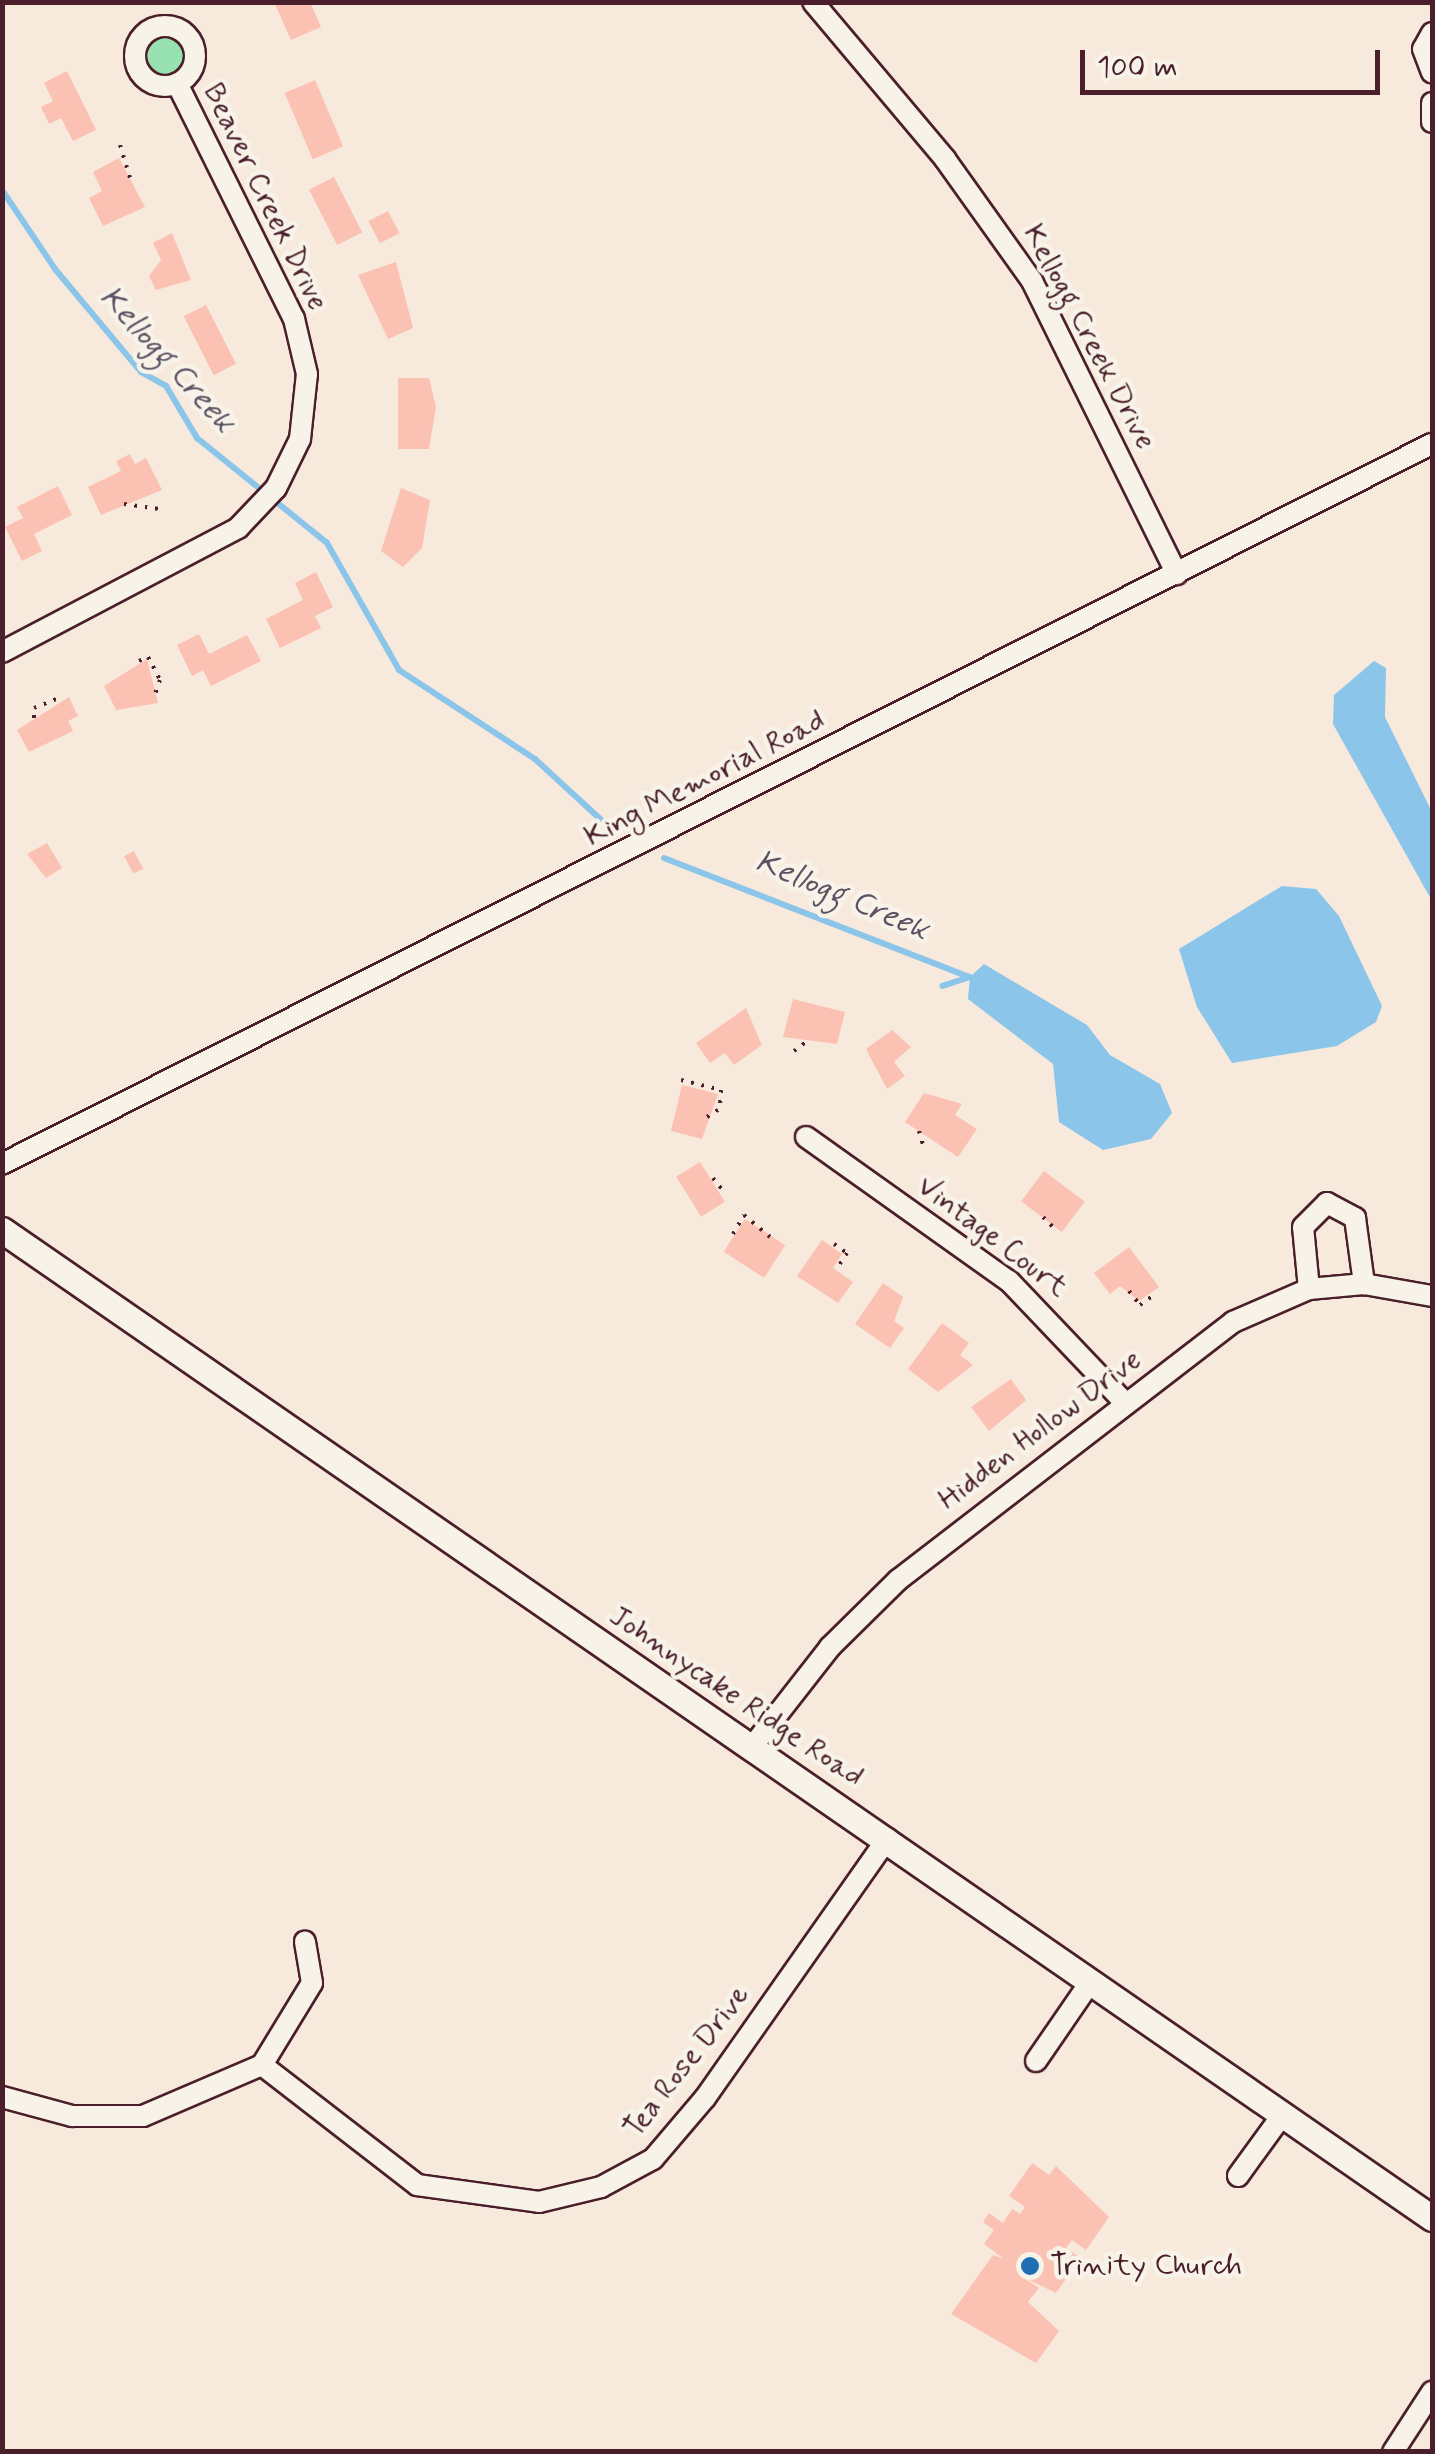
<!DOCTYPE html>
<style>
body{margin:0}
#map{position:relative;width:1435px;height:2454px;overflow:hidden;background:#f8e9dd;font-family:Mynerve,sans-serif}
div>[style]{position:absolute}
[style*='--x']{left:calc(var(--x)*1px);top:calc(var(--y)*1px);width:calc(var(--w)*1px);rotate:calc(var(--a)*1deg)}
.green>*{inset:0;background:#98e2b1}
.round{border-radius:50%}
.water>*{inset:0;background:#8bc5ea}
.stream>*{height:6px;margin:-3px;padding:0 3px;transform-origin:3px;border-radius:3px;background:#8bc5ea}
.building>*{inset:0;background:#fbc1b3;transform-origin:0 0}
.path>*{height:4px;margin-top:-2px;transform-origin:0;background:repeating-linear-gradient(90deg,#4a1f2b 0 2.5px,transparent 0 10.5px)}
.roads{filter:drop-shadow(2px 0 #4a1f2b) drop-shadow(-2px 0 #4a1f2b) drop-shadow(0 2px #4a1f2b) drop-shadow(0 -2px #4a1f2b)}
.minor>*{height:20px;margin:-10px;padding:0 10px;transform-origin:10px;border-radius:10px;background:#f7f3e8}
.minor>.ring{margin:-10px;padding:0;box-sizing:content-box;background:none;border:20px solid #f7f3e8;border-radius:50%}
.major>*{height:25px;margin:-12.5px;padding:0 12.5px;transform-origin:12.5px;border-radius:12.5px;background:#f7f3e8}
.dots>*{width:28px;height:28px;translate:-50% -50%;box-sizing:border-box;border:5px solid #f7f3e8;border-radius:50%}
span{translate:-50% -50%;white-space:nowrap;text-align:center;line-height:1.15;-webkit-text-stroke:9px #f7f3e8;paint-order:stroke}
.street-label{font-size:30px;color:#4a1f2b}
.poi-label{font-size:30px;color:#4a1f2b}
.left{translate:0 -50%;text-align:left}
.water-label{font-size:32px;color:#5e5164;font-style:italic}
.frame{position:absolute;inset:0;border:5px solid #4a1f2b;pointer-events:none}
.scale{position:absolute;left:1080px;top:50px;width:300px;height:45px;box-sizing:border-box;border:5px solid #4a1f2b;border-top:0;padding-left:12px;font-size:30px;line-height:35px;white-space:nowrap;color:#4a1f2b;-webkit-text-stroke:8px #f7f3e8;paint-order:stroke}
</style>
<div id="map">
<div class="green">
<div class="round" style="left:145px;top:36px;width:40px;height:40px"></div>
</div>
<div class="water">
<div style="clip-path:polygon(1374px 661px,1386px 668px,1385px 717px,1432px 812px,1432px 901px,1333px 724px,1334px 695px)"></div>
<div style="clip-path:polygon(1282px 886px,1316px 889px,1339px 916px,1382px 1006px,1376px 1022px,1337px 1046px,1232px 1063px,1197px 1007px,1179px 949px)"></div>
<div style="clip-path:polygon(984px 964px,1087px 1025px,1110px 1055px,1160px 1084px,1172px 1113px,1151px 1139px,1103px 1150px,1059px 1122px,1053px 1064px,968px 999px,970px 977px)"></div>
</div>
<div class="stream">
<div style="--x:2;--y:190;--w:95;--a:56.1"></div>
<div style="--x:55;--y:269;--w:134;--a:50.1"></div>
<div style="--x:141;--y:372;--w:29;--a:29"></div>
<div style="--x:166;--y:386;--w:61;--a:59.2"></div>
<div style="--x:197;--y:438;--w:167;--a:38.9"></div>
<div style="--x:327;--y:543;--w:146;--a:60.4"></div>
<div style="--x:399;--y:670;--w:163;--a:33.2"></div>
<div style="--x:535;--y:759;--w:103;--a:42.6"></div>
<div style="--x:664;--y:858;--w:328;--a:21.3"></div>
<div style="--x:970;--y:977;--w:29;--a:162"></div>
</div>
<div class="building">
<div style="clip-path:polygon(274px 2px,310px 2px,321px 27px,291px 40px)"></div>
<div style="clip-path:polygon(67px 71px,96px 130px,73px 141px,61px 118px,49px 124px,41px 107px,53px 101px,44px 83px)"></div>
<div style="left:315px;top:80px;width:72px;height:33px;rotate:67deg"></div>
<div style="clip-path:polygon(119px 158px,145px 207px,103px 226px,89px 198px,102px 191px,93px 172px)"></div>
<div style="left:334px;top:177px;width:62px;height:28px;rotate:63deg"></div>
<div style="left:388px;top:211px;width:25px;height:22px;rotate:63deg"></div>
<div style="clip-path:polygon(172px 233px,191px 280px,156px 290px,149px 276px,161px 260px,153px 243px)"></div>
<div style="clip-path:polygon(396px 262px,413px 328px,388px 339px,358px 275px)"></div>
<div style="left:206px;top:305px;width:66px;height:25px;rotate:63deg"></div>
<div style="clip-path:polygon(398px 378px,429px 378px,436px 407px,429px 449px,398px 449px)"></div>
<div style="clip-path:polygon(130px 454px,135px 464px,146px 458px,162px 490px,101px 515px,88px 487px,121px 471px,116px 461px)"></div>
<div style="clip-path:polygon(58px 486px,72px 515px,34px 534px,42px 551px,22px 561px,5px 527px,23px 518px,17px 507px)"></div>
<div style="clip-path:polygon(401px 488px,430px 500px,422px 548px,403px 567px,381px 551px)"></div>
<div style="clip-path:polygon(316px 572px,333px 607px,315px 616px,321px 628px,280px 648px,266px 619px,303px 600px,295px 583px)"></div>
<div style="clip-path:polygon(199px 634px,209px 654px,247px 635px,261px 661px,211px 686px,203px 670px,192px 676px,177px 645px)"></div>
<div style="clip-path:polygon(147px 659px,158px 703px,116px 710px,104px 686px)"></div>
<div style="clip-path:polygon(69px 697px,78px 716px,68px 721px,73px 731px,29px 752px,17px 730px)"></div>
<div style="clip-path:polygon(47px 843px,62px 868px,46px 878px,27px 854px)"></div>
<div style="left:134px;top:851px;width:20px;height:11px;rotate:63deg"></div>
<div style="clip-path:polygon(793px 999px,845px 1012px,837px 1044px,783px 1037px)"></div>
<div style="clip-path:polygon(746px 1008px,762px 1045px,734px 1065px,725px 1053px,710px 1063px,696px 1043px)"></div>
<div style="clip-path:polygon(892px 1030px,911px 1047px,894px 1062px,905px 1076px,887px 1089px,866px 1049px)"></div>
<div style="clip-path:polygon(682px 1085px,718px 1094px,702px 1139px,671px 1131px)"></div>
<div style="clip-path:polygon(924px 1093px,962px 1104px,955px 1115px,977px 1129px,958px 1157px,905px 1122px)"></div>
<div style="left:700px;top:1162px;width:47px;height:28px;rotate:58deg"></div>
<div style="left:1044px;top:1171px;width:51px;height:38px;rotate:37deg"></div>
<div style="left:745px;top:1219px;width:48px;height:39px;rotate:33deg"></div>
<div style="clip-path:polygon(822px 1240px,842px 1254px,833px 1268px,853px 1282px,838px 1303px,797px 1276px)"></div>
<div style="clip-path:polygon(1129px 1247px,1159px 1287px,1139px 1301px,1120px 1286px,1110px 1294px,1094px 1273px)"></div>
<div style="clip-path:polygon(883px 1283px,903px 1297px,894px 1321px,904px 1328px,890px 1348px,855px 1324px)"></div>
<div style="clip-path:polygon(942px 1323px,969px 1343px,960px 1355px,973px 1365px,938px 1392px,908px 1369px)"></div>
<div style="clip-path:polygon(1011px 1379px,1026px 1400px,989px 1431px,971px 1407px)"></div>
<div style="clip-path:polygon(1032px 2163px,1049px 2175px,1056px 2166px,1109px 2217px,1086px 2250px,1072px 2240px,1066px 2248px,1081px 2258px,1056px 2293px,1021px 2276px,1039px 2288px,1028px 2302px,1059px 2331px,1036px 2363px,951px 2314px,993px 2255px,1004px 2259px,984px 2244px,994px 2230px,983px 2222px,989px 2213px,1003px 2223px,1012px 2209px,1020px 2214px,1025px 2207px,1009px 2196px)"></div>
</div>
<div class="path">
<div style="--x:120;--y:145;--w:38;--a:73"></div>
<div style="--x:124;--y:504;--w:37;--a:8"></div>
<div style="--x:139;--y:661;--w:10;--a:-24"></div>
<div style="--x:148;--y:657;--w:26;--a:62"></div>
<div style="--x:160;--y:680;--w:18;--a:109"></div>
<div style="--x:34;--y:718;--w:10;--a:-90"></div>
<div style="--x:34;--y:708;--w:27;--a:-22"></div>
<div style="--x:794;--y:1051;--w:21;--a:-37"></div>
<div style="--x:681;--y:1080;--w:41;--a:14"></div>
<div style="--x:721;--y:1090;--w:15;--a:94"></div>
<div style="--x:707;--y:1117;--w:20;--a:-33"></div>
<div style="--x:919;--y:1131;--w:18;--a:74"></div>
<div style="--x:713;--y:1178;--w:16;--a:52"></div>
<div style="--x:1043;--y:1217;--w:16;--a:45"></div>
<div style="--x:733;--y:1234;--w:22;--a:-60"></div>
<div style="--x:744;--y:1215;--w:34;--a:40"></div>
<div style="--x:834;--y:1244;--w:16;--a:35"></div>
<div style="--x:847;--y:1253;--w:20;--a:123"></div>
<div style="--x:1129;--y:1291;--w:18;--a:52"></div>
<div style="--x:1140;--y:1305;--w:14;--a:-36"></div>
</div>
<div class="roads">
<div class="minor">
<div style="--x:813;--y:2;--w:205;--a:49.9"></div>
<div style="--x:945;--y:159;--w:150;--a:54.5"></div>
<div style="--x:1032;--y:281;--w:327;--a:63.7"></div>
<div class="ring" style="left:135px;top:26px;width:40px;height:40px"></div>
<div style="--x:1432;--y:33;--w:18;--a:119"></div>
<div style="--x:1423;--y:49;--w:25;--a:69"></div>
<div style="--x:1432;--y:103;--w:19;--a:90"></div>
<div style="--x:2;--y:652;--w:267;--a:-27.7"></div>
<div style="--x:238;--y:528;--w:55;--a:-46.5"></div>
<div style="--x:276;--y:488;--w:55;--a:-63.9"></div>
<div style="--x:300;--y:439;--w:65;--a:-83.9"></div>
<div style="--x:307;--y:374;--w:57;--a:-103.3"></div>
<div style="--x:294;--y:319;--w:263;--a:-116.4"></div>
<div style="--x:806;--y:1137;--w:249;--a:35.4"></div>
<div style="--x:1009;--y:1281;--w:168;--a:46.4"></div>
<div style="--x:2;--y:1164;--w:1601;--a:-26.73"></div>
<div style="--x:1309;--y:1289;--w:62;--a:-95.5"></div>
<div style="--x:1303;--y:1227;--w:34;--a:-45"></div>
<div style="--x:1327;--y:1203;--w:32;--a:28"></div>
<div style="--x:1355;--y:1218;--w:67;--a:82.2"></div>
<div style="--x:752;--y:1747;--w:127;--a:-52"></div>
<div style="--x:830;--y:1647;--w:95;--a:-44.6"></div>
<div style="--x:898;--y:1580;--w:423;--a:-37.6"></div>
<div style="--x:1233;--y:1322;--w:83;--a:-23.5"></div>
<div style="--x:1309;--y:1289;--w:55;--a:-5.2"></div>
<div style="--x:1364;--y:1284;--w:69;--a:10"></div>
<div style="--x:1036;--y:2061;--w:97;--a:-55.5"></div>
<div style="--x:262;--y:2065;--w:196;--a:37.7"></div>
<div style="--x:417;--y:2185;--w:123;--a:7.9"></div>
<div style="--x:539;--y:2202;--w:64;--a:-13.6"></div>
<div style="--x:601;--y:2187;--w:59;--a:-28.3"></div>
<div style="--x:653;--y:2159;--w:80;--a:-49.6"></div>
<div style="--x:705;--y:2098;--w:317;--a:-54.9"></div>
<div style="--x:2;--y:2097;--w:73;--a:15.2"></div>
<div style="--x:72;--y:2116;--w:71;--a:0"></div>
<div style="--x:143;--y:2116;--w:129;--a:-23.2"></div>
<div style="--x:262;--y:2065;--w:96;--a:-58.6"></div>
<div style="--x:312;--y:1983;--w:42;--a:-99.7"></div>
<div style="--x:1238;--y:2176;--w:77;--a:-54"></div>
<div style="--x:1393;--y:2452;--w:72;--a:-57"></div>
</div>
<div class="major">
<div style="--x:2;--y:1230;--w:1738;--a:34.64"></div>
</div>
</div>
<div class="dots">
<div style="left:1030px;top:2266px;background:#1f6fb2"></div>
</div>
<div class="street-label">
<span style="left:265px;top:197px;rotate:64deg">Beaver Creek Drive</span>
<span style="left:1089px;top:337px;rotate:62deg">Kellogg Creek Drive</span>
<span style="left:705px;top:779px;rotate:-27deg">King Memorial Road</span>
<span style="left:992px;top:1237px;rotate:37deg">Vintage Court</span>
<span style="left:1040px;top:1430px;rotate:-37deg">Hidden Hollow Drive</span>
<span style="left:736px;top:1697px;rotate:34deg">Johnnycake Ridge Road</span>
<span style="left:687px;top:2062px;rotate:-52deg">Tea Rose Drive</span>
</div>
<div class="poi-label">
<span class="left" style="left:1050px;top:2266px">Trinity Church</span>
</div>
<div class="water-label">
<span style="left:167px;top:360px;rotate:48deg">Kellogg Creek</span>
<span style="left:842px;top:896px;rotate:23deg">Kellogg Creek</span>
</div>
<div class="frame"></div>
<div class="scale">100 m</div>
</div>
